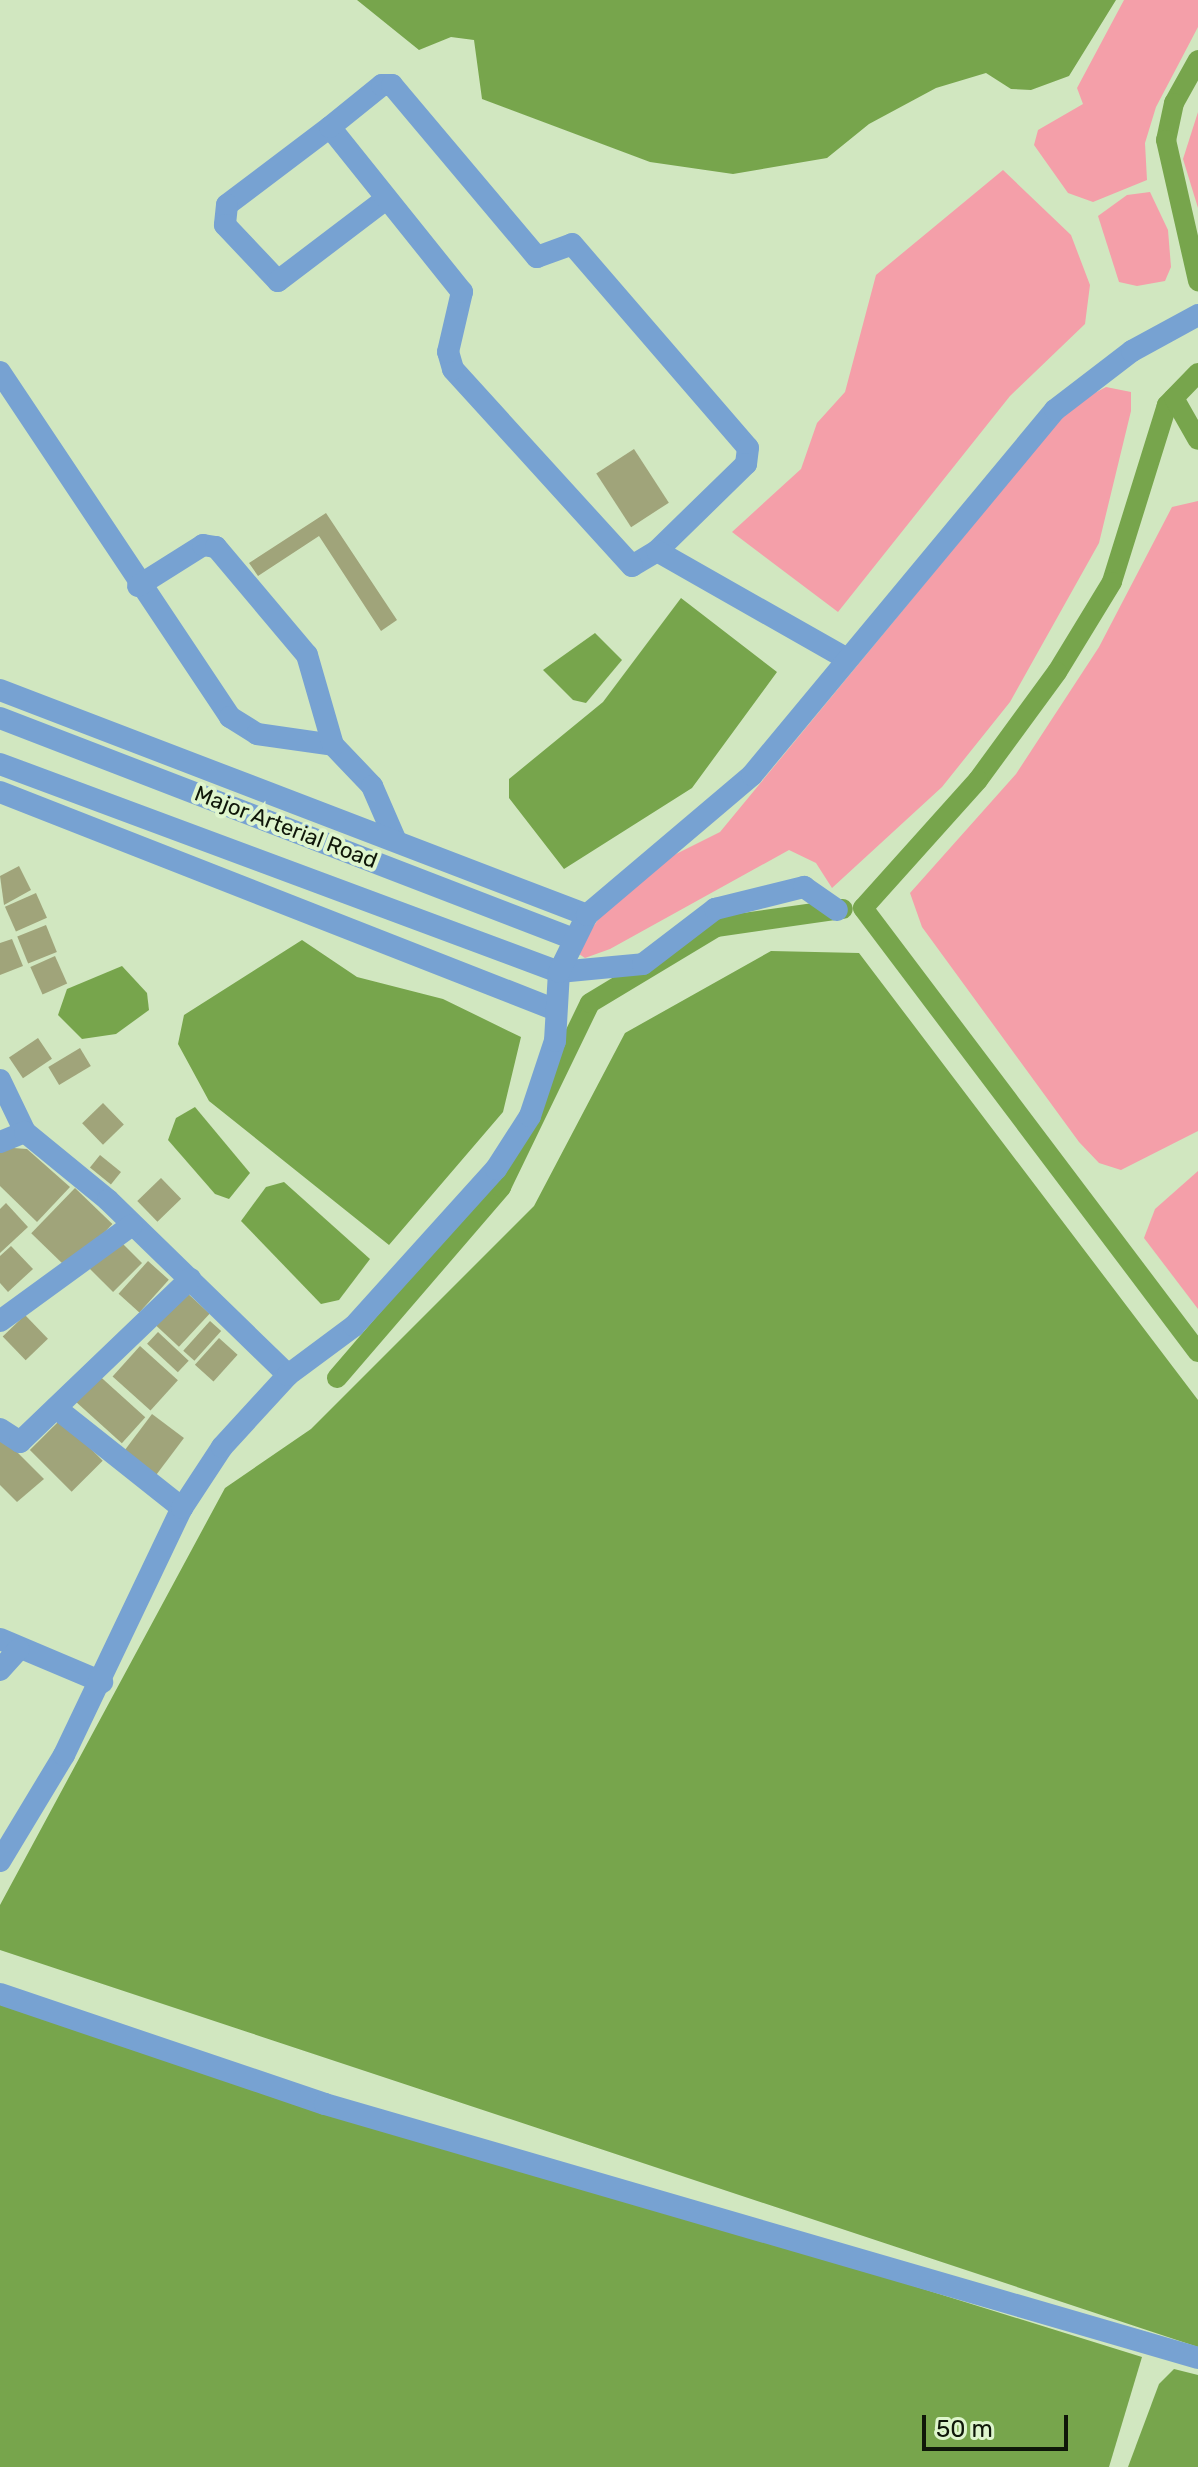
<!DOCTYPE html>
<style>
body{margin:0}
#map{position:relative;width:1198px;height:2467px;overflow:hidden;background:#d1e7c0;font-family:Rubik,sans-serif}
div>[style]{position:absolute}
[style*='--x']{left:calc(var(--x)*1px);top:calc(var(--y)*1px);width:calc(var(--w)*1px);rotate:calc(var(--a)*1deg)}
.green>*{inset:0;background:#f49fa9}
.water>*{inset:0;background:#77a54c}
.canal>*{height:20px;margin:-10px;padding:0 10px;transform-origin:10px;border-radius:10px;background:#77a54c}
.building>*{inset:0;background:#a0a47a;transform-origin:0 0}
.minor>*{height:22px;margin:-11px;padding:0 11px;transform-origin:11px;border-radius:11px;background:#77a2d2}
span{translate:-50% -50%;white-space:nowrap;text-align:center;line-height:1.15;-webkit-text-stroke:8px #def5cd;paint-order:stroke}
.street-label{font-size:22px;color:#0f1709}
.scale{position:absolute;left:922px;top:2415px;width:146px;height:36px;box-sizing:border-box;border:4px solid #0f1709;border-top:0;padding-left:10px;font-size:24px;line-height:28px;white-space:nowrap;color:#0f1709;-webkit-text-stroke:6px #def5cd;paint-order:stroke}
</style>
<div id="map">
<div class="green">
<div style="clip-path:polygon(1124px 0,1198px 0,1198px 27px,1156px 107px,1145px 143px,1147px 180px,1093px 202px,1068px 193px,1034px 145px,1038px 130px,1083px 104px,1077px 88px)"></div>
<div style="clip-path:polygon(1198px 112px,1198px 208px,1183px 159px)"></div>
<div style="clip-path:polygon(1003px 170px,1071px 235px,1090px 285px,1085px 324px,1010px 396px,838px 612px,732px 532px,801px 469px,817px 423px,845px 392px,876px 275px)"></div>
<div style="clip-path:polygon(1150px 192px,1168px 230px,1171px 267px,1165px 281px,1137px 286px,1119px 282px,1098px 216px,1127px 195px)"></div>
<div style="clip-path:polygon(1106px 387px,1131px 392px,1131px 411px,1099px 543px,1010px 702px,942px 787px,832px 888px,816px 863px,789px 850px,610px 949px,585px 958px,576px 952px,606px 908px,674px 855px,720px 832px,1072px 405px)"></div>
<div style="clip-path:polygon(1198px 501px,1198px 1131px,1121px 1170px,1099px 1163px,1079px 1142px,922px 927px,910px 893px,1016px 774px,1099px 647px,1172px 507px)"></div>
<div style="clip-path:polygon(1198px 1171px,1198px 1309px,1144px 1238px,1155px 1209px)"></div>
</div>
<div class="water">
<div style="clip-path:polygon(357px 0,1116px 0,1069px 76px,1031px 90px,1011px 89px,986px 73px,936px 88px,869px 124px,827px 158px,733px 174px,650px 162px,482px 99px,474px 40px,451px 37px,419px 50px)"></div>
<div style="clip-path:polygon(681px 598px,777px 672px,692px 788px,564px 869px,509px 798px,509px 779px,603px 702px)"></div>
<div style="clip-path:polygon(595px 633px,622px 660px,586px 703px,573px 700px,543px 670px)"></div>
<div style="clip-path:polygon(302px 940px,357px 977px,443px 999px,521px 1037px,503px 1112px,389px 1245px,209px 1101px,178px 1044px,184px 1015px)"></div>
<div style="clip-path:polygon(771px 951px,859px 953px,1198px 1400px,1198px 2347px,0 1950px,0 1905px,225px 1488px,311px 1429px,534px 1206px,625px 1033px)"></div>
<div style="clip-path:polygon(122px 966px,147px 993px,149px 1010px,116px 1034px,82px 1039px,58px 1015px,67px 989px)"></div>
<div style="clip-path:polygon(195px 1107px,250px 1173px,229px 1199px,215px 1194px,168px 1140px,176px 1118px)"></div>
<div style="clip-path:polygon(284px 1182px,370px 1259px,339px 1300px,321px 1304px,241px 1221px,266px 1187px)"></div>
<div style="clip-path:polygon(0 2002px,1142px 2357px,1109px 2467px,0 2467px)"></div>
<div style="clip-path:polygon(1174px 2369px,1198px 2375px,1198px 2467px,1128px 2467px,1159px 2384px)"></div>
</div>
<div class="canal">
<div style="--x:1198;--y:60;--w:49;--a:119.2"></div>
<div style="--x:1174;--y:103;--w:38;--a:102"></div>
<div style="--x:1166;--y:140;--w:145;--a:77.2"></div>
<div style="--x:1198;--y:373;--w:45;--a:134.1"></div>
<div style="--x:1167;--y:405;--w:185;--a:107.3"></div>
<div style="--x:1112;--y:582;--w:105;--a:121.4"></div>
<div style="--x:1057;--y:672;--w:134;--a:126.2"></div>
<div style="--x:978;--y:780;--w:172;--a:131.9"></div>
<div style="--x:863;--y:908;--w:556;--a:52.97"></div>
<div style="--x:1174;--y:398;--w:48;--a:60.3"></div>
<div style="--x:337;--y:1378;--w:252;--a:-49.3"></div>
<div style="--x:501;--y:1187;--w:204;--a:-64.2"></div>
<div style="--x:590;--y:1003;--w:147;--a:-31.1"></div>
<div style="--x:716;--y:927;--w:128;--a:-8.1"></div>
</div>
<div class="building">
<div style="left:634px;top:449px;width:64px;height:45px;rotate:57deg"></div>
<div style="clip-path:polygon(326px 513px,397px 620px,381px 631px,319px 536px,258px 576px,249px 563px)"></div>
<div style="clip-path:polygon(19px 866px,31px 890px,4px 905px,0 876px)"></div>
<div style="left:36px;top:893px;width:27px;height:34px;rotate:66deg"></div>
<div style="left:46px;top:925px;width:29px;height:31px;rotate:68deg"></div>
<div style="clip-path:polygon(12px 939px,23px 966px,0 975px,0 943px)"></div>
<div style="left:55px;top:956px;width:30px;height:27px;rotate:66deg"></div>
<div style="left:38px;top:1038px;width:25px;height:35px;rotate:56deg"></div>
<div style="left:80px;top:1048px;width:21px;height:37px;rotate:59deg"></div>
<div style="left:103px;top:1103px;width:30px;height:29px;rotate:46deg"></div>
<div style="clip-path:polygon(0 1147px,27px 1149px,70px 1187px,37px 1222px,0 1186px)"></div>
<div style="left:100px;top:1155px;width:27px;height:16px;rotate:39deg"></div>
<div style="left:161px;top:1178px;width:29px;height:33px;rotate:46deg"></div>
<div style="left:75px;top:1188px;width:52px;height:63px;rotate:44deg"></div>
<div style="clip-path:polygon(6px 1203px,28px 1227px,0 1253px,0 1209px)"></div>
<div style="left:118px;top:1239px;width:34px;height:41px;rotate:45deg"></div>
<div style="clip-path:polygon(11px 1246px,33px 1269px,8px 1292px,0 1283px,0 1256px)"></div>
<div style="left:148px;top:1261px;width:28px;height:44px;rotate:42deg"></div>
<div style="left:184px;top:1290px;width:35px;height:45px;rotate:43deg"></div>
<div style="left:25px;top:1315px;width:33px;height:31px;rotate:46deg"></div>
<div style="left:210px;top:1321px;width:15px;height:40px;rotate:42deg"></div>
<div style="left:158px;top:1332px;width:42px;height:16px;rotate:43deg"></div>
<div style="left:219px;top:1338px;width:25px;height:36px;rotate:42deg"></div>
<div style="left:140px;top:1346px;width:51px;height:41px;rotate:42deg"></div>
<div style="left:94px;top:1371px;width:69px;height:35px;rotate:42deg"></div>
<div style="left:152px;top:1414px;width:40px;height:49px;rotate:37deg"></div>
<div style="left:61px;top:1419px;width:59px;height:44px;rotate:45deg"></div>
<div style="clip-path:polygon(0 1435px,44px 1479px,17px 1502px,0 1485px)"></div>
</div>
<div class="minor">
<div style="--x:330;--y:127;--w:129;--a:142.9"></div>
<div style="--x:227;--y:205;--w:20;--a:96"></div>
<div style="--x:225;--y:225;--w:77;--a:46.6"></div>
<div style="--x:278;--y:281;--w:136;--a:-37.2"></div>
<div style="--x:0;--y:372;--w:415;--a:56.3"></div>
<div style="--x:230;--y:717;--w:32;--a:32"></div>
<div style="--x:257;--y:734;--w:77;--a:8.2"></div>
<div style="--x:333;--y:745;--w:57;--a:46.4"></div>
<div style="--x:372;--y:786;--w:58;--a:66.5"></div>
<div style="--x:657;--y:551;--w:29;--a:149"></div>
<div style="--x:632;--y:566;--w:266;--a:-132.3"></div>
<div style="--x:453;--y:369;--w:18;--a:-106"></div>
<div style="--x:448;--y:352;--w:62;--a:-76.9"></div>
<div style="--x:462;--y:292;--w:211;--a:-128.7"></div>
<div style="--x:330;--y:127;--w:67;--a:-38.9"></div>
<div style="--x:382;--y:85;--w:10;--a:0"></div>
<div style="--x:392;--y:85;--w:225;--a:49.9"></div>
<div style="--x:537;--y:257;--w:37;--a:-20"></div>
<div style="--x:572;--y:244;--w:269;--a:49.2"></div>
<div style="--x:748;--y:448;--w:16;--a:97"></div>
<div style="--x:746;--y:464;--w:124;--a:135.7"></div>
<div style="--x:657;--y:551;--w:219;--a:29.6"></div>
<div style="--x:138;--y:586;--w:77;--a:-32.2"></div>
<div style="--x:203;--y:545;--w:13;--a:9"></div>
<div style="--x:216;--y:547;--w:141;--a:49.9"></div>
<div style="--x:307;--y:655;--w:94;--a:73.9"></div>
<div style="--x:0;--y:690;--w:629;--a:20.97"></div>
<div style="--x:0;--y:718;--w:612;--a:21.07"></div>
<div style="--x:0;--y:764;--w:596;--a:20.41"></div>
<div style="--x:559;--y:972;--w:84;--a:-5.4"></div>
<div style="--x:643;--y:964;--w:91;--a:-37.4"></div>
<div style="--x:715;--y:909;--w:92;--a:-13.9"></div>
<div style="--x:804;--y:887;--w:40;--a:34.9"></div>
<div style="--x:0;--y:792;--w:597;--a:21.41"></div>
<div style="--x:0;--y:1080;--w:58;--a:64.3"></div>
<div style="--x:0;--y:1142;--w:27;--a:-22"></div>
<div style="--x:25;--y:1132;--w:107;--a:39.3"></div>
<div style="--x:108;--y:1200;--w:251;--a:44.2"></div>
<div style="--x:0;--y:1321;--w:163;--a:-36"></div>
<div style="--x:56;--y:1408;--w:161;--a:38.4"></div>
<div style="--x:0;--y:1429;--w:24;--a:33"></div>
<div style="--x:20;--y:1442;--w:236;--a:-43.8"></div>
<div style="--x:0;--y:1639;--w:111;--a:22.9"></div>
<div style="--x:0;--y:1670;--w:28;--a:-48"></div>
<div style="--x:0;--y:1861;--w:124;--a:-58.9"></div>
<div style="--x:64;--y:1755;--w:274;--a:-64.5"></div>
<div style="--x:182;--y:1508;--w:73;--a:-56.7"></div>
<div style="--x:222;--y:1447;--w:98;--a:-47.5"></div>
<div style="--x:288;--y:1375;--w:82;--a:-36.6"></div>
<div style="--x:354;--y:1326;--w:212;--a:-47.9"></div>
<div style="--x:496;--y:1169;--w:63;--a:-57.3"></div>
<div style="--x:530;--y:1116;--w:79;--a:-71.6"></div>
<div style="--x:555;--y:1041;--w:69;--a:-86.7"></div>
<div style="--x:559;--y:972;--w:64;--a:-63.8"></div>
<div style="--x:587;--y:915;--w:216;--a:-40.3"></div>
<div style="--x:752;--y:775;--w:474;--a:-50.3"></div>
<div style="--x:1055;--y:410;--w:97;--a:-37.5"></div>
<div style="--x:1132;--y:351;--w:75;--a:-28.6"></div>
<div style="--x:0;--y:1994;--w:343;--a:18.7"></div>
<div style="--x:325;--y:2104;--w:909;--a:16.22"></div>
</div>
<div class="street-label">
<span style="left:286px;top:827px;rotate:21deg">Major Arterial Road</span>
</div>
<div class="scale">50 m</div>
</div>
